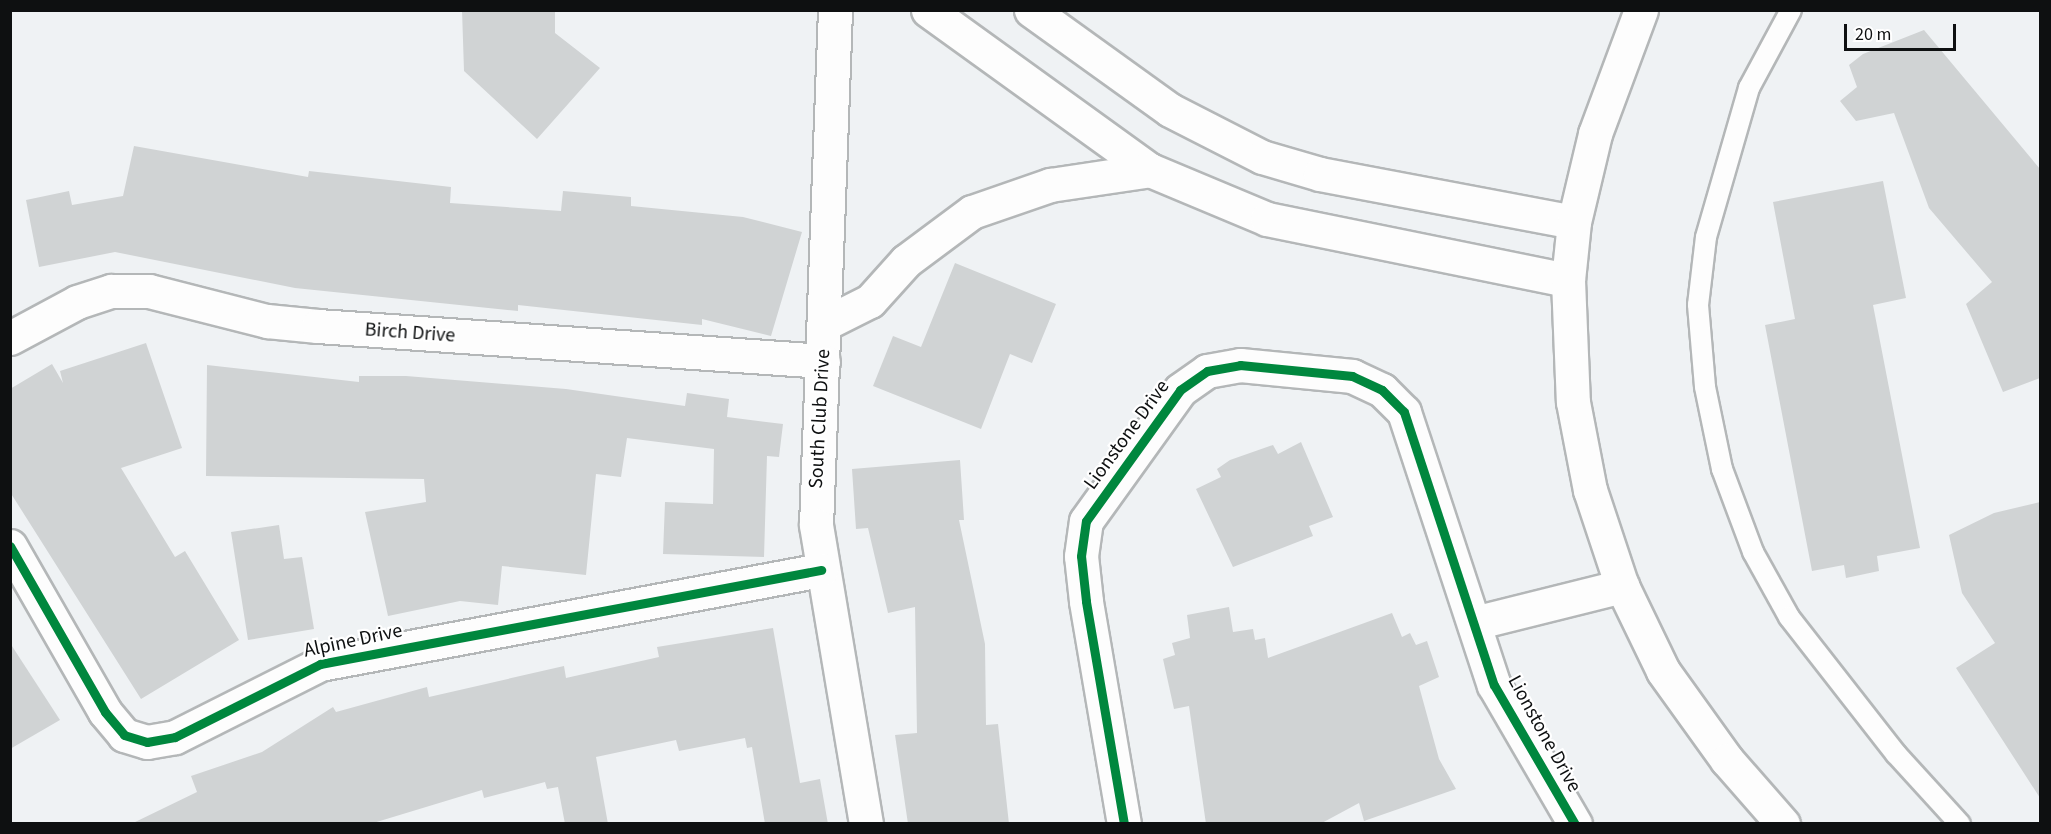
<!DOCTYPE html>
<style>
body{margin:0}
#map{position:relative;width:2051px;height:834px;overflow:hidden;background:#eff2f4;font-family:"Source Sans 3",sans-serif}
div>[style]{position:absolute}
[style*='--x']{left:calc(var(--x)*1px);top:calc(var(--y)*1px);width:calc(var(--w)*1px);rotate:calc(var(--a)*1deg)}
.building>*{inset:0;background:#d0d3d4}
.roads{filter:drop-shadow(2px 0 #b4b7b8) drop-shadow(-2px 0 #b4b7b8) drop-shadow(0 2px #b4b7b8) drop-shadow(0 -2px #b4b7b8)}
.lane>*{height:20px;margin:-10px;padding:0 10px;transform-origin:10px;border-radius:10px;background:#fdfdfd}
.street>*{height:33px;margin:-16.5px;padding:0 16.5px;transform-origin:16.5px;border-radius:16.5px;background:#fdfdfd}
.secondary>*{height:33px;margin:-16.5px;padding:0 16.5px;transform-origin:16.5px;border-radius:16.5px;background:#fdfdfd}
.cycleway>*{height:9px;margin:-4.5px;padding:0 4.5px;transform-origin:4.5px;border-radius:4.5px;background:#00873e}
span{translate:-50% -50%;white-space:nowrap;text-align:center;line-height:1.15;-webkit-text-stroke:4.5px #fff;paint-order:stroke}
.street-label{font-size:20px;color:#0e1011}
.frame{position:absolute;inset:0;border:12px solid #0e1011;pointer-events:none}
.scale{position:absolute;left:1844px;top:24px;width:112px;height:27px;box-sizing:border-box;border:3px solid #0e1011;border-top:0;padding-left:8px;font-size:18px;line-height:21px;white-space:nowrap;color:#0e1011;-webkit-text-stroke:4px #fff;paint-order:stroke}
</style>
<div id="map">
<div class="building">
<div style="clip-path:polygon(462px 10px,555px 10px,555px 33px,600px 68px,537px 139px,464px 71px)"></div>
<div style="clip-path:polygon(1924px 30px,2040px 169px,2040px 378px,2003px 392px,1966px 304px,1992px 282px,1929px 208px,1894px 113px,1856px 121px,1840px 101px,1857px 87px,1849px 65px,1863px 54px)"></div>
<div style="clip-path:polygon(134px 146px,308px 177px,309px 171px,451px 187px,450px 203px,561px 211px,563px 191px,631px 197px,631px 206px,743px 217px,802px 232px,771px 336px,702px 319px,702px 325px,518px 305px,518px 311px,295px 288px,115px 252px,39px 267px,26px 200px,69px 191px,72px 205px,123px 196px)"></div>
<div style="clip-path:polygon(1883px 181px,1906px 298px,1873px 305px,1920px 548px,1877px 556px,1879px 571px,1846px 578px,1844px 565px,1812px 571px,1765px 325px,1795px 319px,1773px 202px)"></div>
<div style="clip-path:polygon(955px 263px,1056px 304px,1032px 363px,1010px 354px,981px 429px,873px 386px,893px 336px,921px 347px)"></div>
<div style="clip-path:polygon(146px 343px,182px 448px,121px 468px,175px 557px,185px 551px,239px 640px,141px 699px,10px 492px,10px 389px,52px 364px,63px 383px,60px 371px)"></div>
<div style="clip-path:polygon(207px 365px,359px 382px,359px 376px,406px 376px,566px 389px,685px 406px,687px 393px,729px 399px,727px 417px,783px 424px,779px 457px,767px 456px,764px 557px,663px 554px,665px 502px,713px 504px,714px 449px,627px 438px,621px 477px,596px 474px,586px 575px,502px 566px,498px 605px,460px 601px,388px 616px,365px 512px,426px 502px,424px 479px,206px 476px)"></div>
<div style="clip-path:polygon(1301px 442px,1333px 517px,1309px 526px,1313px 536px,1233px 567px,1196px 489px,1221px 477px,1217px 469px,1230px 460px,1273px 445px,1278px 454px)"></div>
<div style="clip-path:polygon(960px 460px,964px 520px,959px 520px,985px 644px,986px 725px,998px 724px,1009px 824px,908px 824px,895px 735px,917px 733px,915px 607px,888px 613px,868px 528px,856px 529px,852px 469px)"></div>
<div style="clip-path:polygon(2040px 502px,2040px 798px,1956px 668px,1995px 643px,1962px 593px,1949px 535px,1994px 513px)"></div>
<div style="clip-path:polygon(279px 525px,284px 559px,302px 557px,314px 629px,248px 640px,231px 532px)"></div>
<div style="clip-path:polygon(1229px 607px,1233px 632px,1253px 629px,1255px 640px,1265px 638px,1268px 658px,1392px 613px,1402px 637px,1410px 633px,1416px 645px,1427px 641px,1439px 677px,1419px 686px,1439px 759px,1456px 789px,1364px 821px,1359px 803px,1320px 824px,1206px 824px,1189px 706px,1174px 709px,1163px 659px,1175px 655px,1172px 643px,1190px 638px,1187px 615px)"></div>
<div style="clip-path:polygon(773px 628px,800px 783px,820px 779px,828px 824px,765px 824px,752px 747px,747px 748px,745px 738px,679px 751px,676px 740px,596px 757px,608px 824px,565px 824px,558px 787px,547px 789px,545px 782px,484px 798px,482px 790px,370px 824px,131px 824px,197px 792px,191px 776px,262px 752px,333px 707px,336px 712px,427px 687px,429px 697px,564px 666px,566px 678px,659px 657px,657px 647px)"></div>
<div style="clip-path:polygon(10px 643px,60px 720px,10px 749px)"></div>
</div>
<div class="roads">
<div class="lane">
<div style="--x:1791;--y:10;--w:89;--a:118.3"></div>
<div style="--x:1749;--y:88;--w:155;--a:106.1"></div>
<div style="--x:1706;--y:237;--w:68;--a:96.7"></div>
<div style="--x:1698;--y:305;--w:82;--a:85.1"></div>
<div style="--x:1705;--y:387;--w:84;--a:78.3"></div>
<div style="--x:1722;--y:469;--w:89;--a:69.5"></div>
<div style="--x:1753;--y:552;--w:74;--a:61"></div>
<div style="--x:1789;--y:617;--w:174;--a:52"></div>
<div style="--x:1896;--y:754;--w:95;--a:47.6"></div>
</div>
<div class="street">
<div style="--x:835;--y:10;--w:515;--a:92.11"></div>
<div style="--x:816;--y:525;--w:303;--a:80.5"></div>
<div style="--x:928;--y:10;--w:274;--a:35.8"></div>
<div style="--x:1031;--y:10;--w:171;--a:35.7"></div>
<div style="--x:1170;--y:110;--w:103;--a:27.1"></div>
<div style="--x:1262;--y:157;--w:60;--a:16.3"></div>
<div style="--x:1320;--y:174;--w:258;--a:10.7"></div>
<div style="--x:826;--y:323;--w:49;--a:-26.6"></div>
<div style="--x:870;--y:301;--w:54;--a:-48"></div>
<div style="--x:906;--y:261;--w:82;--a:-36.6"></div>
<div style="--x:972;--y:212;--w:83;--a:-19.1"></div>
<div style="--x:1050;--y:185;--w:101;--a:-8.5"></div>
<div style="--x:1150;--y:170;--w:127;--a:22.7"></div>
<div style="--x:1267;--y:219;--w:307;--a:11.5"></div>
<div style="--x:10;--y:338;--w:76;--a:-28.2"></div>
<div style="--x:77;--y:302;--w:36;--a:-18"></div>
<div style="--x:111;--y:291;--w:38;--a:0"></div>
<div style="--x:149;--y:291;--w:122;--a:14.3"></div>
<div style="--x:267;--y:321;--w:51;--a:5.6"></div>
<div style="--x:318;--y:326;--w:506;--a:3.96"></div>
<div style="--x:10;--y:546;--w:191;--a:60.2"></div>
<div style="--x:105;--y:712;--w:30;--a:50"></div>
<div style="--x:124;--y:735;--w:24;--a:17"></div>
<div style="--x:147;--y:742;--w:28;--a:-10"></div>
<div style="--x:175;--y:737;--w:162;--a:-26.7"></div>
<div style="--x:320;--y:664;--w:510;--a:-10.63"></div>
<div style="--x:1474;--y:623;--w:153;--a:-14"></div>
<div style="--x:1124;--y:824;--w:226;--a:-99.7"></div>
<div style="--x:1086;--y:601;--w:45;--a:-96.3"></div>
<div style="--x:1081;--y:556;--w:35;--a:-82"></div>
<div style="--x:1086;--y:521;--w:161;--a:-54.3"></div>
<div style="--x:1180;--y:390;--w:33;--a:-35"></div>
<div style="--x:1207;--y:371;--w:34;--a:-10"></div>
<div style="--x:1240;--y:365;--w:113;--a:5.6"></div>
<div style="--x:1352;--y:376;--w:33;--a:25"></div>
<div style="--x:1382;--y:390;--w:31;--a:45"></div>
<div style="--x:1404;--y:412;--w:287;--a:71.8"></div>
<div style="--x:1494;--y:685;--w:161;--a:59.8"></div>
</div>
<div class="secondary">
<div style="--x:1641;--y:10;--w:132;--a:110.4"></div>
<div style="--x:1595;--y:134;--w:90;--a:103.4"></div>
<div style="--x:1574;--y:222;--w:58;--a:95.9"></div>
<div style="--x:1568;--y:280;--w:122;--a:87.7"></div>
<div style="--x:1573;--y:402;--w:90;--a:79.1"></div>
<div style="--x:1590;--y:490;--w:101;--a:71.6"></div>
<div style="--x:1622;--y:586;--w:94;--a:64.2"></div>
<div style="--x:1663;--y:671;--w:110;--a:54.3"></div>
<div style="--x:1727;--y:760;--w:85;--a:48.8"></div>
</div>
</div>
<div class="cycleway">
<div style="--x:10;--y:546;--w:191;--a:60.2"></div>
<div style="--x:105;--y:712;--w:30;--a:50"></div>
<div style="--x:124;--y:735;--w:24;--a:17"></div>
<div style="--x:147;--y:742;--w:28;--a:-10"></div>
<div style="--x:175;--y:737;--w:162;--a:-26.7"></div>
<div style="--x:320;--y:664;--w:510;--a:-10.63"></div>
<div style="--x:1124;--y:824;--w:226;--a:-99.7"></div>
<div style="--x:1086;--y:601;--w:45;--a:-96.3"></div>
<div style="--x:1081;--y:556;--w:35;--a:-82"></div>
<div style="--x:1086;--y:521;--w:161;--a:-54.3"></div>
<div style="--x:1180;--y:390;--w:33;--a:-35"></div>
<div style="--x:1207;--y:371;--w:34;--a:-10"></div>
<div style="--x:1240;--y:365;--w:113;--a:5.6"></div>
<div style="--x:1352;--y:376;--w:33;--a:25"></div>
<div style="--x:1382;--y:390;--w:31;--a:45"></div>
<div style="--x:1404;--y:412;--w:287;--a:71.8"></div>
<div style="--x:1494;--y:685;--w:161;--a:59.8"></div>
</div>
<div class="street-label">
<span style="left:410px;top:333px;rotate:4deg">Birch Drive</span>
<span style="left:820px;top:419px;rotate:-87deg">South Club Drive</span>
<span style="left:1127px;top:435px;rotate:-54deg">Lionstone Drive</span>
<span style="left:353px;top:641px;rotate:-12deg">Alpine Drive</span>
<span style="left:1544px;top:734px;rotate:61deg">Lionstone Drive</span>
</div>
<div class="frame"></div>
<div class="scale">20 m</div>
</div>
